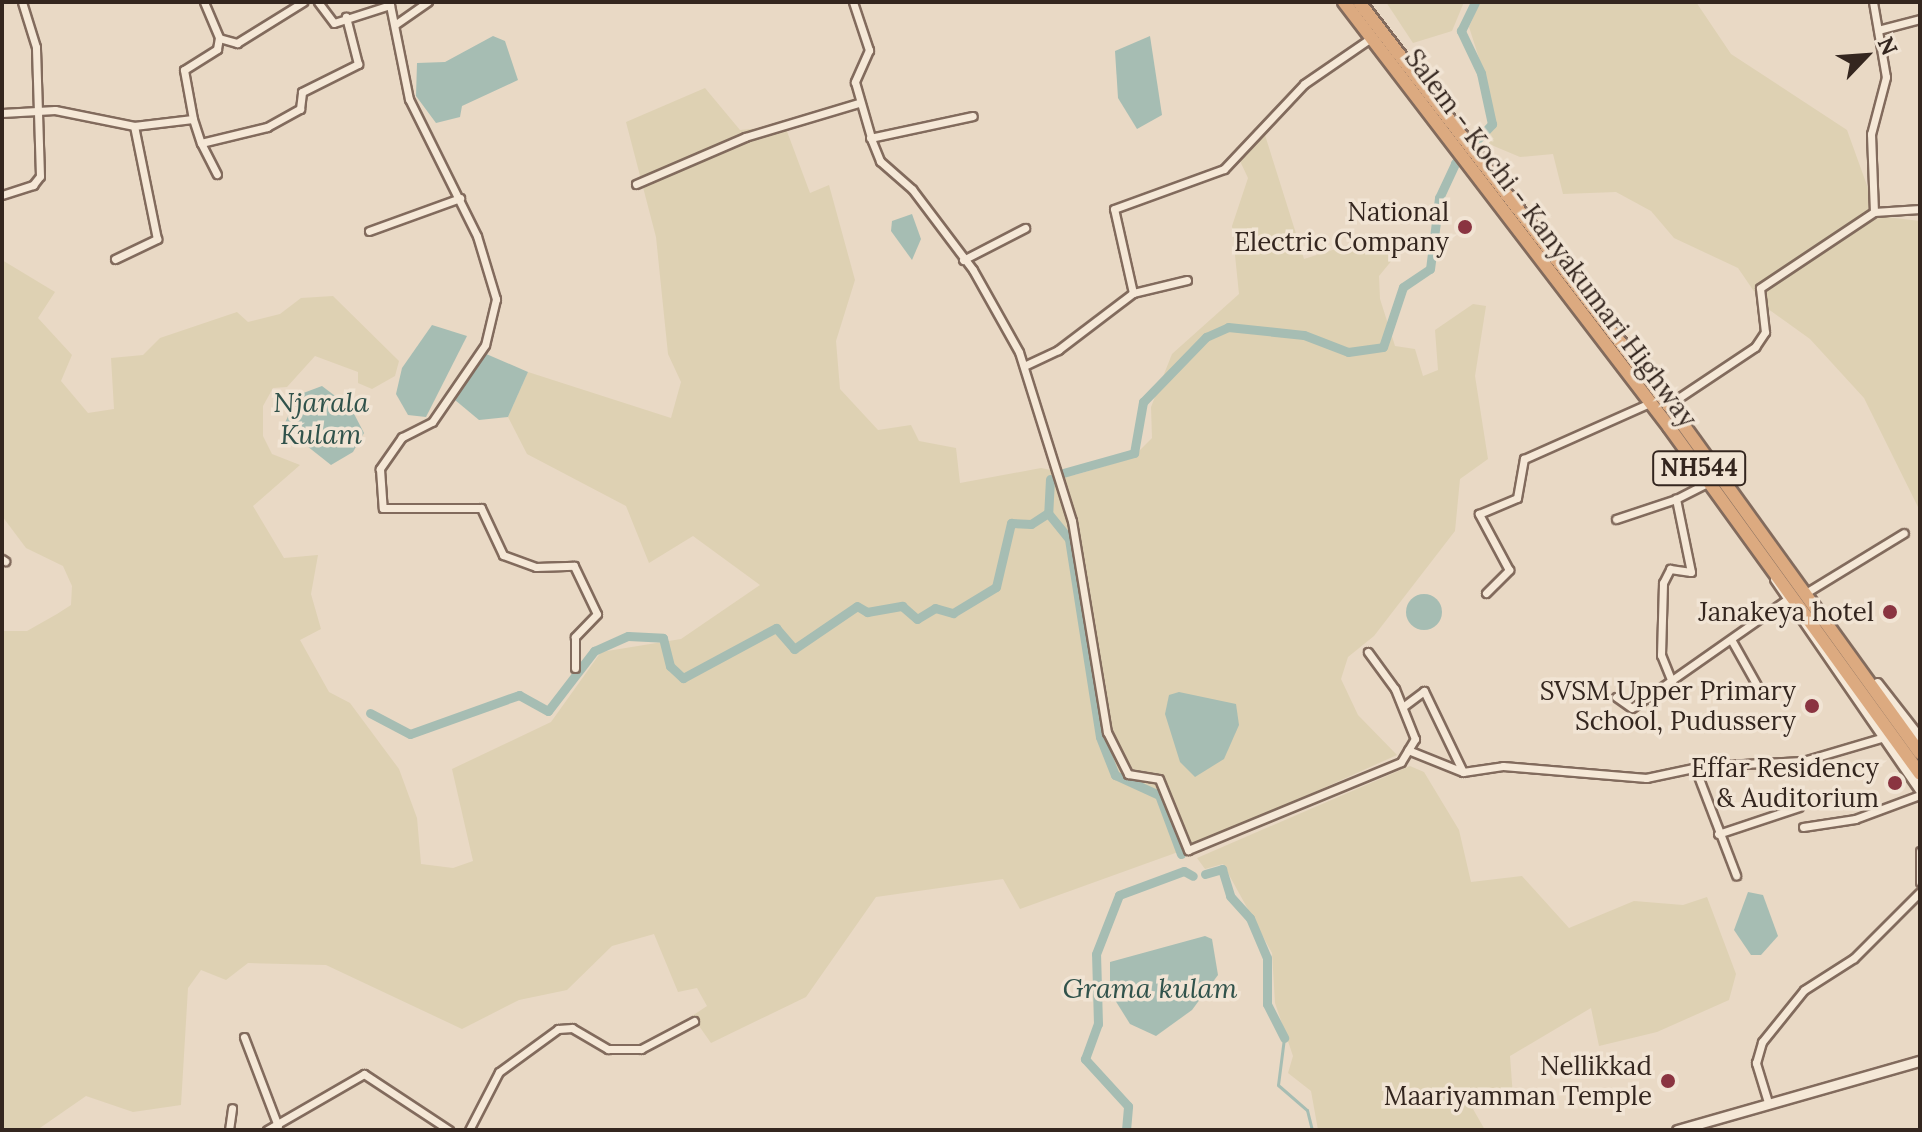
<!DOCTYPE html>
<style>
body{margin:0}
#map{position:relative;width:1922px;height:1132px;overflow:hidden;background:#e9d9c5;font-family:Lora,serif}
div>[style]{position:absolute}
[style*='--x']{left:calc(var(--x)*1px);top:calc(var(--y)*1px);width:calc(var(--w)*1px);rotate:calc(var(--a)*1deg)}
.farmland>*{inset:0;background:#ded1b3}
.water>*{inset:0;background:#a6bdb3}
.round{border-radius:50%}
.stream>*{height:3px;margin:-1.5px;padding:0 1.5px;transform-origin:1.5px;border-radius:1.5px;background:#a6bdb3}
.canal>*{height:9px;margin:-4.5px;padding:0 4.5px;transform-origin:4.5px;border-radius:4.5px;background:#a6bdb3}
.roads{filter:drop-shadow(2px 0 #826b5d) drop-shadow(-2px 0 #826b5d) drop-shadow(0 2px #826b5d) drop-shadow(0 -2px #826b5d)}
.minor>*{height:7px;margin:-3.5px;padding:0 3.5px;transform-origin:3.5px;border-radius:3.5px;background:#f5e8d7}
.tertiary>*{height:9px;margin:-4.5px;padding:0 4.5px;transform-origin:4.5px;border-radius:4.5px;background:#f5e8d7}
.trunk>*{height:12px;margin:-6px;padding:0 6px;transform-origin:6px;border-radius:6px;background:#dcaa80}
.dots>*{width:22px;height:22px;translate:-50% -50%;box-sizing:border-box;border:4px solid #f1e4d4;border-radius:50%}
span{translate:-50% -50%;white-space:nowrap;text-align:center;line-height:1.15;-webkit-text-stroke:7px #f1e4d4;paint-order:stroke}
.shield-label span{padding:2px 6px;background:#f1e4d4;border:2px solid;border-radius:6px;-webkit-text-stroke-width:0}
.shield-label{font-size:24px;color:#34261f;font-weight:700}
.poi-label{font-size:26px;color:#34261f}
.right{translate:-100% -50%;text-align:right}
.street-label{font-size:26px;color:#34261f}
.water-label{font-size:28px;color:#30524b;font-style:italic}
.frame{position:absolute;inset:0;border:4px solid #34261f;pointer-events:none}
.north{position:absolute;left:1826px;top:16px;width:80px;height:80px;-webkit-text-stroke:6px #f1e4d4;paint-order:stroke;rotate:65deg;font-size:22px;font-weight:700;line-height:32px;text-align:center;color:#34261f}
.north::after{content:'';display:block;margin:auto;width:28px;height:36px;background:#34261f;clip-path:polygon(50% 0,100% 100%,50% 72%,0 100%)}
</style>
<div id="map">
<div class="farmland">
<div style="clip-path:polygon(1386px 2px,1464px 2px,1452px 31px,1413px 43px)"></div>
<div style="clip-path:polygon(1480px 2px,1696px 2px,1731px 54px,1847px 130px,1878px 216px,1920px 221px,1920px 511px,1864px 398px,1810px 339px,1764px 306px,1738px 268px,1674px 238px,1651px 211px,1616px 192px,1563px 194px,1553px 154px,1520px 157px,1489px 144px,1488px 86px,1469px 27px)"></div>
<div style="clip-path:polygon(705px 88px,740px 130px,785px 126px,810px 193px,829px 185px,855px 280px,836px 341px,840px 389px,878px 430px,911px 425px,919px 441px,956px 448px,960px 483px,1041px 468px,1075px 475px,1132px 458px,1152px 438px,1151px 407px,1172px 354px,1239px 294px,1232px 226px,1248px 178px,1240px 161px,1265px 135px,1304px 259px,1364px 240px,1402px 248px,1379px 276px,1380px 299px,1395px 346px,1415px 349px,1423px 376px,1438px 370px,1435px 330px,1473px 304px,1486px 306px,1475px 376px,1488px 459px,1460px 479px,1455px 531px,1374px 636px,1348px 657px,1341px 679px,1358px 715px,1397px 755px,1192px 847px,1020px 909px,1003px 879px,876px 897px,806px 997px,711px 1043px,692px 1016px,707px 1006px,697px 988px,678px 992px,654px 934px,612px 946px,567px 990px,519px 1000px,462px 1029px,326px 965px,248px 963px,226px 980px,201px 970px,188px 988px,181px 1105px,133px 1112px,86px 1096px,37px 1130px,2px 1130px,2px 631px,27px 631px,57px 614px,71px 605px,72px 586px,63px 566px,26px 548px,2px 516px,2px 260px,55px 292px,38px 318px,72px 355px,61px 381px,88px 413px,114px 409px,111px 358px,143px 355px,160px 338px,237px 312px,248px 322px,280px 314px,301px 298px,333px 296px,399px 361px,395px 376px,372px 389px,358px 383px,358px 372px,315px 356px,287px 387px,273px 388px,263px 406px,263px 436px,272px 454px,300px 465px,253px 506px,284px 558px,318px 555px,311px 594px,321px 629px,300px 640px,329px 692px,350px 703px,399px 769px,417px 818px,421px 864px,453px 868px,473px 861px,452px 769px,551px 722px,601px 652px,681px 639px,760px 585px,693px 536px,649px 563px,626px 506px,527px 454px,508px 417px,528px 372px,671px 418px,681px 382px,668px 354px,656px 237px,626px 122px)"></div>
<div style="clip-path:polygon(1410px 766px,1424px 772px,1459px 830px,1471px 882px,1522px 876px,1569px 928px,1634px 901px,1683px 905px,1707px 897px,1736px 974px,1729px 1000px,1657px 1032px,1599px 1046px,1591px 1008px,1510px 1056px,1513px 1097px,1473px 1109px,1485px 1130px,1318px 1130px,1311px 1091px,1288px 1073px,1293px 1056px,1275px 1003px,1272px 953px,1223px 864px,1205px 869px,1197px 858px)"></div>
</div>
<div class="water">
<div style="clip-path:polygon(493px 36px,505px 41px,518px 80px,462px 106px,460px 117px,436px 123px,416px 96px,417px 63px,445px 62px)"></div>
<div style="clip-path:polygon(1150px 36px,1162px 115px,1137px 129px,1118px 98px,1115px 51px)"></div>
<div style="clip-path:polygon(912px 214px,921px 239px,912px 260px,891px 231px,892px 221px)"></div>
<div style="clip-path:polygon(432px 325px,467px 336px,426px 417px,408px 415px,396px 394px,402px 368px)"></div>
<div style="clip-path:polygon(484px 353px,528px 372px,508px 417px,479px 420px,455px 400px)"></div>
<div style="clip-path:polygon(322px 386px,351px 408px,364px 433px,353px 452px,331px 465px,283px 427px,298px 395px)"></div>
<div class="round" style="left:1406px;top:594px;width:36px;height:36px"></div>
<div style="clip-path:polygon(1179px 692px,1236px 704px,1239px 725px,1224px 759px,1195px 777px,1180px 762px,1165px 714px,1169px 695px)"></div>
<div style="clip-path:polygon(1748px 892px,1763px 895px,1778px 936px,1761px 955px,1751px 955px,1734px 930px)"></div>
<div style="clip-path:polygon(1205px 936px,1212px 939px,1218px 975px,1192px 1010px,1156px 1036px,1130px 1024px,1110px 992px,1110px 962px)"></div>
</div>
<div class="stream">
<div style="--x:1284;--y:1038;--w:47;--a:97.3"></div>
<div style="--x:1278;--y:1085;--w:38;--a:41"></div>
<div style="--x:1307;--y:1110;--w:21;--a:76"></div>
</div>
<div class="canal">
<div style="--x:1063;--y:473;--w:74;--a:-15.7"></div>
<div style="--x:1134;--y:453;--w:52;--a:-80"></div>
<div style="--x:1143;--y:402;--w:91;--a:-45.9"></div>
<div style="--x:1206;--y:337;--w:24;--a:-24"></div>
<div style="--x:1228;--y:327;--w:76;--a:6"></div>
<div style="--x:1304;--y:335;--w:47;--a:21.1"></div>
<div style="--x:1348;--y:352;--w:35;--a:-8"></div>
<div style="--x:1383;--y:347;--w:63;--a:-71.6"></div>
<div style="--x:1403;--y:287;--w:32;--a:-34"></div>
<div style="--x:1430;--y:269;--w:72;--a:-82.8"></div>
<div style="--x:1439;--y:198;--w:38;--a:-65"></div>
<div style="--x:1455;--y:163;--w:54;--a:-46.5"></div>
<div style="--x:1492;--y:124;--w:52;--a:-102.2"></div>
<div style="--x:1481;--y:73;--w:47;--a:-115.5"></div>
<div style="--x:1461;--y:31;--w:32;--a:-64"></div>
<div style="--x:1050;--y:479;--w:34;--a:93"></div>
<div style="--x:1048;--y:513;--w:33;--a:51"></div>
<div style="--x:1069;--y:539;--w:200;--a:81.1"></div>
<div style="--x:1100;--y:737;--w:41;--a:68.5"></div>
<div style="--x:1115;--y:775;--w:48;--a:24.4"></div>
<div style="--x:1159;--y:795;--w:63;--a:69.6"></div>
<div style="--x:370;--y:713;--w:45;--a:27.7"></div>
<div style="--x:410;--y:734;--w:116;--a:-19.7"></div>
<div style="--x:519;--y:695;--w:33;--a:29"></div>
<div style="--x:548;--y:711;--w:76;--a:-52.5"></div>
<div style="--x:594;--y:651;--w:37;--a:-24"></div>
<div style="--x:628;--y:636;--w:35;--a:3"></div>
<div style="--x:663;--y:638;--w:29;--a:76"></div>
<div style="--x:670;--y:666;--w:18;--a:43"></div>
<div style="--x:683;--y:678;--w:106;--a:-28.3"></div>
<div style="--x:776;--y:628;--w:28;--a:49"></div>
<div style="--x:794;--y:649;--w:76;--a:-34.3"></div>
<div style="--x:857;--y:606;--w:12;--a:31"></div>
<div style="--x:867;--y:612;--w:36;--a:-10"></div>
<div style="--x:902;--y:606;--w:20;--a:41"></div>
<div style="--x:917;--y:619;--w:21;--a:-31"></div>
<div style="--x:935;--y:608;--w:19;--a:16"></div>
<div style="--x:953;--y:613;--w:50;--a:-31.2"></div>
<div style="--x:996;--y:587;--w:66;--a:-76.8"></div>
<div style="--x:1011;--y:523;--w:20;--a:3"></div>
<div style="--x:1031;--y:524;--w:20;--a:-33"></div>
<div style="--x:1205;--y:874;--w:18;--a:-16"></div>
<div style="--x:1222;--y:869;--w:28;--a:73"></div>
<div style="--x:1230;--y:896;--w:30;--a:48"></div>
<div style="--x:1250;--y:918;--w:43;--a:67"></div>
<div style="--x:1267;--y:958;--w:46;--a:90"></div>
<div style="--x:1267;--y:1004;--w:38;--a:63"></div>
<div style="--x:1126;--y:1130;--w:24;--a:-85"></div>
<div style="--x:1128;--y:1106;--w:64;--a:-132.5"></div>
<div style="--x:1085;--y:1059;--w:37;--a:-70"></div>
<div style="--x:1098;--y:1024;--w:70;--a:-91.6"></div>
<div style="--x:1096;--y:954;--w:63;--a:-68.7"></div>
<div style="--x:1119;--y:895;--w:69;--a:-20.3"></div>
<div style="--x:1184;--y:871;--w:10;--a:29"></div>
</div>
<div class="roads">
<div class="minor">
<div style="--x:204;--y:2;--w:39;--a:67"></div>
<div style="--x:219;--y:38;--w:19;--a:16"></div>
<div style="--x:237;--y:43;--w:78;--a:-31.8"></div>
<div style="--x:318;--y:2;--w:26;--a:53"></div>
<div style="--x:334;--y:23;--w:59;--a:-17.8"></div>
<div style="--x:390;--y:5;--w:96;--a:78.6"></div>
<div style="--x:409;--y:99;--w:153;--a:63.6"></div>
<div style="--x:477;--y:236;--w:66;--a:73.2"></div>
<div style="--x:496;--y:299;--w:47;--a:103.4"></div>
<div style="--x:485;--y:345;--w:93;--a:124.5"></div>
<div style="--x:432;--y:422;--w:34;--a:153"></div>
<div style="--x:402;--y:437;--w:39;--a:125"></div>
<div style="--x:380;--y:469;--w:39;--a:86"></div>
<div style="--x:383;--y:508;--w:98;--a:0"></div>
<div style="--x:481;--y:508;--w:52;--a:64.9"></div>
<div style="--x:503;--y:555;--w:35;--a:20"></div>
<div style="--x:536;--y:567;--w:38;--a:-2"></div>
<div style="--x:574;--y:566;--w:53;--a:64.4"></div>
<div style="--x:597;--y:614;--w:32;--a:134"></div>
<div style="--x:575;--y:637;--w:31;--a:90"></div>
<div style="--x:853;--y:2;--w:51;--a:71.6"></div>
<div style="--x:869;--y:50;--w:35;--a:114"></div>
<div style="--x:855;--y:82;--w:61;--a:73.9"></div>
<div style="--x:872;--y:141;--w:22;--a:68"></div>
<div style="--x:880;--y:161;--w:43;--a:41.2"></div>
<div style="--x:912;--y:189;--w:101;--a:53"></div>
<div style="--x:973;--y:270;--w:94;--a:60.7"></div>
<div style="--x:1019;--y:352;--w:177;--a:72.6"></div>
<div style="--x:1072;--y:521;--w:214;--a:80.6"></div>
<div style="--x:1107;--y:732;--w:47;--a:63.4"></div>
<div style="--x:1128;--y:774;--w:31;--a:9"></div>
<div style="--x:1159;--y:779;--w:77;--a:67.8"></div>
<div style="--x:1188;--y:850;--w:230;--a:-22.4"></div>
<div style="--x:1401;--y:762;--w:27;--a:-59"></div>
<div style="--x:1415;--y:739;--w:54;--a:-111.8"></div>
<div style="--x:1395;--y:689;--w:46;--a:-126.1"></div>
<div style="--x:1873;--y:2;--w:76;--a:80.2"></div>
<div style="--x:1886;--y:77;--w:59;--a:104.7"></div>
<div style="--x:1871;--y:134;--w:78;--a:87.8"></div>
<div style="--x:396;--y:24;--w:39;--a:-35"></div>
<div style="--x:1878;--y:30;--w:43;--a:-14.7"></div>
<div style="--x:2;--y:113;--w:53;--a:-3.2"></div>
<div style="--x:55;--y:110;--w:81;--a:11.4"></div>
<div style="--x:193;--y:119;--w:50;--a:-100.4"></div>
<div style="--x:184;--y:70;--w:39;--a:-32"></div>
<div style="--x:217;--y:49;--w:11;--a:-80"></div>
<div style="--x:870;--y:138;--w:105;--a:-12.1"></div>
<div style="--x:201;--y:143;--w:35;--a:63"></div>
<div style="--x:636;--y:184;--w:119;--a:-23.3"></div>
<div style="--x:745;--y:137;--w:118;--a:-16.7"></div>
<div style="--x:2;--y:195;--w:33;--a:-18"></div>
<div style="--x:33;--y:185;--w:11;--a:-52"></div>
<div style="--x:40;--y:176;--w:129;--a:-91.8"></div>
<div style="--x:36;--y:47;--w:47;--a:-107.3"></div>
<div style="--x:369;--y:231;--w:97;--a:-19.9"></div>
<div style="--x:115;--y:259;--w:47;--a:-25.5"></div>
<div style="--x:157;--y:239;--w:115;--a:-101.5"></div>
<div style="--x:134;--y:126;--w:59;--a:-6.8"></div>
<div style="--x:193;--y:119;--w:25;--a:72"></div>
<div style="--x:201;--y:143;--w:68;--a:-13.6"></div>
<div style="--x:267;--y:127;--w:38;--a:-29"></div>
<div style="--x:300;--y:109;--w:17;--a:-83"></div>
<div style="--x:302;--y:92;--w:63;--a:-26.6"></div>
<div style="--x:358;--y:64;--w:49;--a:-104.3"></div>
<div style="--x:963;--y:260;--w:70;--a:-27.3"></div>
<div style="--x:1187;--y:280;--w:56;--a:166.5"></div>
<div style="--x:1133;--y:293;--w:86;--a:-102.7"></div>
<div style="--x:1114;--y:209;--w:117;--a:-20"></div>
<div style="--x:1224;--y:169;--w:117;--a:-46.7"></div>
<div style="--x:1304;--y:84;--w:81;--a:-34.5"></div>
<div style="--x:1024;--y:366;--w:38;--a:-25"></div>
<div style="--x:1058;--y:350;--w:94;--a:-37.2"></div>
<div style="--x:1668;--y:405;--w:105;--a:-33.7"></div>
<div style="--x:1755;--y:347;--w:18;--a:-56"></div>
<div style="--x:1765;--y:332;--w:44;--a:-96.5"></div>
<div style="--x:1760;--y:288;--w:137;--a:-33.7"></div>
<div style="--x:1874;--y:212;--w:46;--a:-3.7"></div>
<div style="--x:1616;--y:519;--w:63;--a:-18.4"></div>
<div style="--x:2;--y:559;--w:4;--a:34"></div>
<div style="--x:1809;--y:591;--w:111;--a:-31.4"></div>
<div style="--x:1486;--y:593;--w:33;--a:-45"></div>
<div style="--x:1509;--y:570;--w:64;--a:-118.2"></div>
<div style="--x:1479;--y:514;--w:41;--a:-22.8"></div>
<div style="--x:1517;--y:498;--w:40;--a:-80"></div>
<div style="--x:1524;--y:459;--w:138;--a:-24"></div>
<div style="--x:1732;--y:641;--w:55;--a:60.6"></div>
<div style="--x:1672;--y:682;--w:29;--a:-112"></div>
<div style="--x:1661;--y:655;--w:72;--a:-88.4"></div>
<div style="--x:1663;--y:583;--w:16;--a:-63"></div>
<div style="--x:1670;--y:569;--w:21;--a:8"></div>
<div style="--x:1691;--y:572;--w:75;--a:-101.6"></div>
<div style="--x:1676;--y:499;--w:37;--a:-27"></div>
<div style="--x:1616;--y:697;--w:19;--a:35"></div>
<div style="--x:1632;--y:708;--w:187;--a:-35"></div>
<div style="--x:1404;--y:706;--w:25;--a:-37"></div>
<div style="--x:1424;--y:691;--w:90;--a:64.3"></div>
<div style="--x:1463;--y:772;--w:40;--a:-8.5"></div>
<div style="--x:1503;--y:766;--w:144;--a:4.8"></div>
<div style="--x:1646;--y:778;--w:58;--a:-11.9"></div>
<div style="--x:1703;--y:766;--w:100;--a:-2.9"></div>
<div style="--x:1803;--y:761;--w:81;--a:-16.4"></div>
<div style="--x:1408;--y:750;--w:59;--a:21.8"></div>
<div style="--x:1695;--y:768;--w:115;--a:69"></div>
<div style="--x:1803;--y:827;--w:53;--a:-8.7"></div>
<div style="--x:1855;--y:819;--w:69;--a:-20.3"></div>
<div style="--x:1718;--y:834;--w:85;--a:-18.4"></div>
<div style="--x:1920;--y:851;--w:31;--a:90"></div>
<div style="--x:244;--y:1037;--w:95;--a:69.1"></div>
<div style="--x:1767;--y:1099;--w:38;--a:-107"></div>
<div style="--x:1756;--y:1063;--w:22;--a:-74"></div>
<div style="--x:1762;--y:1042;--w:67;--a:-51.1"></div>
<div style="--x:1804;--y:990;--w:59;--a:-32.6"></div>
<div style="--x:1854;--y:958;--w:93;--a:-45"></div>
<div style="--x:229;--y:1130;--w:22;--a:-82"></div>
<div style="--x:267;--y:1130;--w:112;--a:-30"></div>
<div style="--x:364;--y:1074;--w:102;--a:33.4"></div>
<div style="--x:469;--y:1130;--w:65;--a:-62.7"></div>
<div style="--x:499;--y:1072;--w:73;--a:-36.1"></div>
<div style="--x:558;--y:1029;--w:14;--a:-4"></div>
<div style="--x:572;--y:1028;--w:42;--a:30.3"></div>
<div style="--x:608;--y:1049;--w:33;--a:0"></div>
<div style="--x:641;--y:1049;--w:60;--a:-27.8"></div>
</div>
<div class="tertiary">
<div style="--x:1775;--y:579;--w:256;--a:55.5"></div>
<div style="--x:1877;--y:683;--w:70;--a:52"></div>
<div style="--x:1677;--y:1130;--w:253;--a:-15.9"></div>
</div>
<div class="trunk">
<div style="--x:1344;--y:2;--w:535;--a:52.59"></div>
<div style="--x:1669;--y:427;--w:428;--a:54.1"></div>
<div style="--x:1359;--y:2;--w:521;--a:52.49"></div>
<div style="--x:1676;--y:415;--w:417;--a:54.2"></div>
</div>
</div>
<div class="dots">
<div style="left:1465px;top:227px;background:#8a3441"></div>
<div style="left:1890px;top:612px;background:#8a3441"></div>
<div style="left:1812px;top:706px;background:#8a3441"></div>
<div style="left:1895px;top:783px;background:#8a3441"></div>
<div style="left:1668px;top:1081px;background:#8a3441"></div>
</div>
<div class="shield-label">
<span style="left:1699px;top:468px">NH544</span>
</div>
<div class="poi-label">
<span class="right" style="left:1449px;top:227px">National<br>Electric Company</span>
<span class="right" style="left:1874px;top:612px">Janakeya hotel</span>
<span class="right" style="left:1796px;top:706px">SVSM Upper Primary<br>School, Pudussery</span>
<span class="right" style="left:1879px;top:783px">Effar Residency<br>&amp; Auditorium</span>
<span class="right" style="left:1652px;top:1081px">Nellikkad<br>Maariyamman Temple</span>
</div>
<div class="street-label">
<span style="left:1551px;top:238px;rotate:53deg">Salem - Kochi - Kanyakumari Highway</span>
</div>
<div class="water-label">
<span style="left:321px;top:418px">Njarala<br>Kulam</span>
<span style="left:1150px;top:988px">Grama kulam</span>
</div>
<div class="frame"></div>
<div class="north">N</div>
</div>
